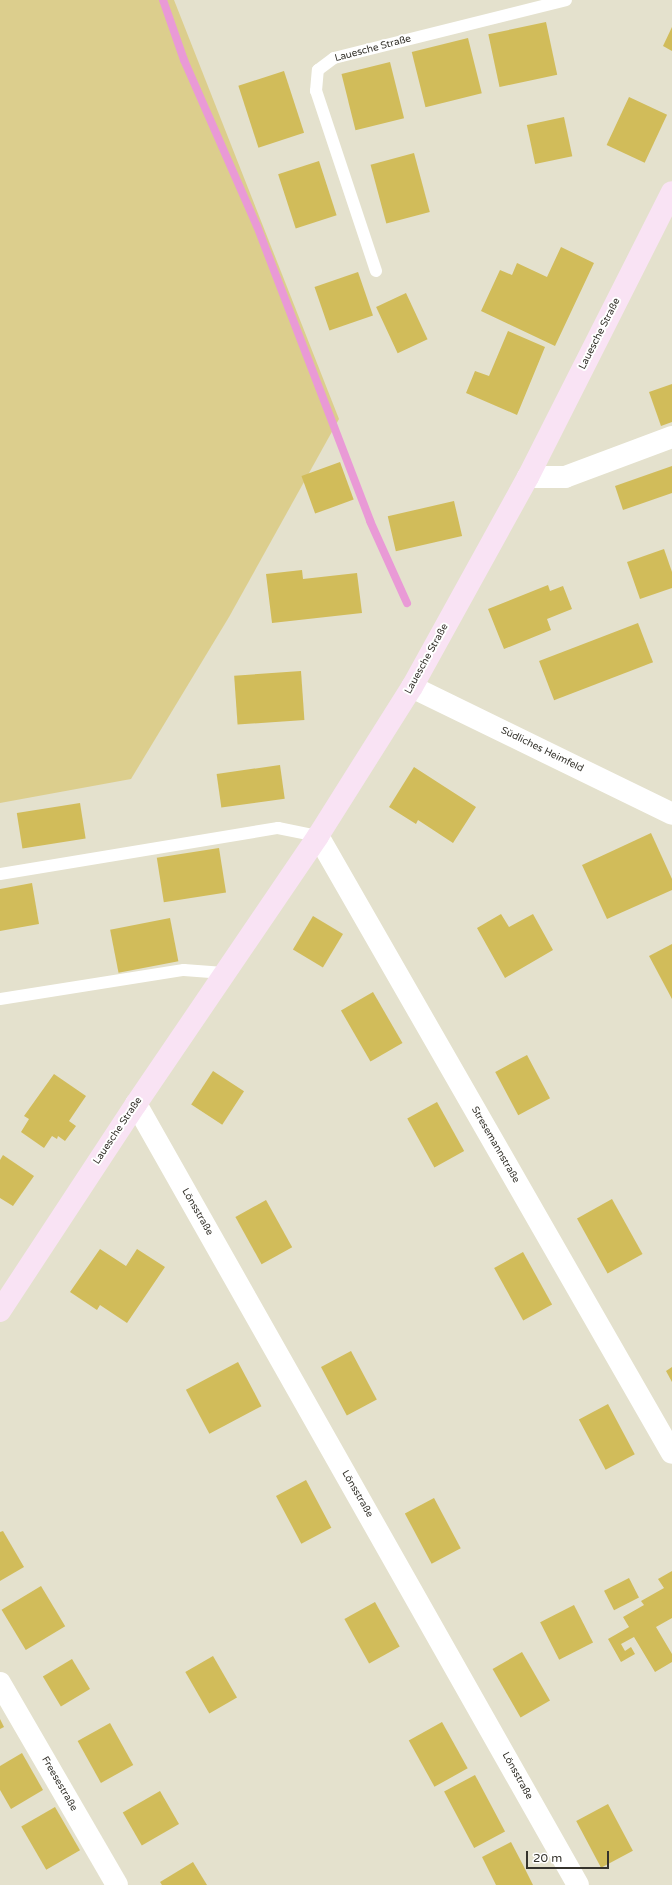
<!DOCTYPE html>
<meta charset="utf-8">
<style>
body{margin:0}
#map{position:relative;width:672px;height:1885px;overflow:hidden;background:#e4e1cd;font-family:"Varela Round",sans-serif}
div>[style]{position:absolute}
[style*='--x']{left:calc(var(--x)*1px);top:calc(var(--y)*1px);width:calc(var(--w)*1px);rotate:calc(var(--a)*1deg)}
.green>*{inset:0;background:#dcce8d}
.stream>*{height:8px;margin:-4px;padding:0 4px;transform-origin:4px;border-radius:4px;background:#e99ad6}
.building>*{inset:0;background:#d1bc5a;transform-origin:0 0}
.lane>*{height:12px;margin:-6px;padding:0 6px;transform-origin:6px;border-radius:6px;background:#fff}
.street>*{height:22px;margin:-11px;padding:0 11px;transform-origin:11px;border-radius:11px;background:#fff}
.secondary>*{height:22px;margin:-11px;padding:0 11px;transform-origin:11px;border-radius:11px;background:#f9e3f4}
span{translate:-50% -50%;white-space:nowrap;text-align:center;line-height:1.15;-webkit-text-stroke:4px #fff;paint-order:stroke}
.street-label{font-size:10px;color:#35332c}
.scale{position:absolute;left:526px;top:1851px;width:83px;height:18px;box-sizing:border-box;border:2px solid #35332c;border-top:0;padding-left:5px;font-size:12px;line-height:14px;white-space:nowrap;color:#35332c;-webkit-text-stroke:3px #fff;paint-order:stroke}
</style>
<div id="map">
<div class="green">
<div style="clip-path:polygon(0 0,174px 0,339px 419px,229px 617px,131px 779px,0 803px)"></div>
</div>
<div class="stream">
<div style="--x:163;--y:0;--w:64;--a:70.7"></div>
<div style="--x:184;--y:60;--w:181;--a:66.3"></div>
<div style="--x:257;--y:226;--w:316;--a:69"></div>
<div style="--x:370;--y:521;--w:90;--a:65.7"></div>
</div>
<div class="building">
<div style="left:546px;top:22px;width:54px;height:59px;rotate:78deg"></div>
<div style="clip-path:polygon(672px 27px,672px 51px,663px 46px)"></div>
<div style="left:468px;top:38px;width:57px;height:58px;rotate:76deg"></div>
<div style="left:390px;top:62px;width:58px;height:50px;rotate:76deg"></div>
<div style="left:284px;top:71px;width:65px;height:48px;rotate:72deg"></div>
<div style="left:629px;top:97px;width:42px;height:53px;rotate:25deg"></div>
<div style="left:564px;top:117px;width:40px;height:38px;rotate:78deg"></div>
<div style="left:414px;top:153px;width:61px;height:45px;rotate:75deg"></div>
<div style="left:319px;top:161px;width:57px;height:43px;rotate:72deg"></div>
<div style="clip-path:polygon(561px 247px,594px 263px,555px 346px,481px 311px,500px 270px,512px 275px,517px 263px,547px 277px)"></div>
<div style="left:358px;top:272px;width:46px;height:46px;rotate:71deg"></div>
<div style="left:406px;top:293px;width:51px;height:33px;rotate:65deg"></div>
<div style="clip-path:polygon(508px 331px,545px 347px,517px 415px,466px 393px,475px 371px,489px 376px)"></div>
<div style="clip-path:polygon(672px 384px,672px 422px,661px 426px,649px 392px)"></div>
<div style="left:340px;top:462px;width:40px;height:41px;rotate:70deg"></div>
<div style="clip-path:polygon(672px 466px,672px 493px,623px 510px,615px 486px)"></div>
<div style="left:454px;top:501px;width:36px;height:68px;rotate:77deg"></div>
<div style="clip-path:polygon(664px 549px,672px 572px,672px 588px,640px 599px,627px 562px)"></div>
<div style="clip-path:polygon(302px 570px,303px 579px,357px 573px,362px 613px,272px 623px,266px 574px)"></div>
<div style="clip-path:polygon(548px 585px,550px 591px,563px 586px,572px 609px,547px 619px,551px 630px,504px 649px,488px 609px)"></div>
<div style="left:638px;top:623px;width:42px;height:106px;rotate:69deg"></div>
<div style="left:301px;top:671px;width:49px;height:67px;rotate:86deg"></div>
<div style="left:280px;top:765px;width:34px;height:64px;rotate:82deg"></div>
<div style="clip-path:polygon(414px 767px,476px 807px,453px 843px,418px 820px,416px 824px,389px 807px)"></div>
<div style="left:80px;top:803px;width:36px;height:64px;rotate:81deg"></div>
<div style="clip-path:polygon(651px 833px,672px 879px,672px 890px,607px 919px,582px 865px)"></div>
<div style="left:219px;top:848px;width:45px;height:63px;rotate:81deg"></div>
<div style="clip-path:polygon(32px 883px,39px 924px,0 931px,0 889px)"></div>
<div style="clip-path:polygon(501px 914px,509px 927px,533px 914px,553px 950px,505px 978px,477px 928px)"></div>
<div style="left:313px;top:916px;width:35px;height:39px;rotate:31deg"></div>
<div style="left:170px;top:918px;width:44px;height:61px;rotate:79deg"></div>
<div style="clip-path:polygon(672px 944px,672px 999px,649px 956px)"></div>
<div style="left:373px;top:992px;width:59px;height:37px;rotate:60deg"></div>
<div style="left:527px;top:1055px;width:49px;height:36px;rotate:62deg"></div>
<div style="left:213px;top:1071px;width:37px;height:40px;rotate:33deg"></div>
<div style="clip-path:polygon(54px 1074px,86px 1096px,69px 1121px,76px 1126px,65px 1141px,58px 1136px,57px 1139px,52px 1136px,44px 1148px,21px 1132px,29px 1119px,24px 1116px)"></div>
<div style="left:437px;top:1102px;width:56px;height:34px;rotate:61deg"></div>
<div style="clip-path:polygon(3px 1155px,34px 1176px,13px 1206px,0 1198px,0 1160px)"></div>
<div style="left:612px;top:1199px;width:63px;height:40px;rotate:61deg"></div>
<div style="left:266px;top:1200px;width:54px;height:35px;rotate:61deg"></div>
<div style="clip-path:polygon(100px 1249px,126px 1266px,137px 1249px,165px 1267px,127px 1323px,100px 1305px,97px 1310px,70px 1292px)"></div>
<div style="left:523px;top:1252px;width:60px;height:33px;rotate:61deg"></div>
<div style="left:351px;top:1351px;width:55px;height:34px;rotate:62deg"></div>
<div style="left:238px;top:1362px;width:50px;height:59px;rotate:62deg"></div>
<div style="clip-path:polygon(672px 1367px,672px 1382px,666px 1371px)"></div>
<div style="left:608px;top:1404px;width:57px;height:33px;rotate:62deg"></div>
<div style="left:306px;top:1480px;width:54px;height:34px;rotate:62deg"></div>
<div style="left:434px;top:1498px;width:57px;height:33px;rotate:62deg"></div>
<div style="clip-path:polygon(3px 1531px,24px 1567px,0 1581px,0 1532px)"></div>
<div style="clip-path:polygon(672px 1571px,672px 1618px,656px 1627px,672px 1654px,672px 1662px,655px 1672px,634px 1637px,621px 1644px,625px 1651px,631px 1647px,635px 1654px,621px 1662px,608px 1639px,629px 1627px,623px 1617px,644px 1605px,641px 1601px,664px 1588px,658px 1579px)"></div>
<div style="left:629px;top:1578px;width:22px;height:28px;rotate:63deg"></div>
<div style="left:41px;top:1586px;width:47px;height:46px;rotate:59deg"></div>
<div style="left:375px;top:1602px;width:51px;height:35px;rotate:61deg"></div>
<div style="left:574px;top:1605px;width:42px;height:38px;rotate:63deg"></div>
<div style="left:522px;top:1652px;width:56px;height:34px;rotate:60deg"></div>
<div style="left:213px;top:1656px;width:48px;height:32px;rotate:60deg"></div>
<div style="left:72px;top:1659px;width:35px;height:34px;rotate:59deg"></div>
<div style="clip-path:polygon(0 1719px,4px 1727px,0 1729px)"></div>
<div style="left:442px;top:1722px;width:53px;height:38px;rotate:61deg"></div>
<div style="left:110px;top:1723px;width:48px;height:37px;rotate:61deg"></div>
<div style="clip-path:polygon(22px 1753px,43px 1790px,11px 1809px,0 1790px,0 1766px)"></div>
<div style="left:475px;top:1775px;width:64px;height:35px;rotate:62deg"></div>
<div style="left:160px;top:1791px;width:38px;height:43px;rotate:60deg"></div>
<div style="left:608px;top:1804px;width:53px;height:36px;rotate:62deg"></div>
<div style="left:55px;top:1807px;width:50px;height:39px;rotate:60deg"></div>
<div style="clip-path:polygon(511px 1842px,523px 1865px,533px 1885px,496px 1885px,482px 1857px)"></div>
<div style="clip-path:polygon(193px 1862px,207px 1885px,162px 1885px,160px 1882px)"></div>
</div>
<div class="lane">
<div style="--x:376;--y:271;--w:190;--a:-108.4"></div>
<div style="--x:316;--y:91;--w:21;--a:-85"></div>
<div style="--x:318;--y:70;--w:20;--a:-37"></div>
<div style="--x:334;--y:58;--w:239;--a:-14"></div>
<div style="--x:0;--y:874;--w:282;--a:-9.4"></div>
<div style="--x:278;--y:828;--w:41;--a:11.3"></div>
<div style="--x:0;--y:999;--w:186;--a:-9"></div>
<div style="--x:184;--y:970;--w:40;--a:4.3"></div>
</div>
<div class="street">
<div style="--x:528;--y:477;--w:37;--a:0"></div>
<div style="--x:565;--y:477;--w:114;--a:-20.5"></div>
<div style="--x:412;--y:687;--w:289;--a:26"></div>
<div style="--x:318;--y:836;--w:711;--a:60.16"></div>
<div style="--x:136;--y:1104;--w:897;--a:60.49"></div>
<div style="--x:0;--y:1683;--w:233;--a:59.9"></div>
</div>
<div class="secondary">
<div style="--x:0;--y:1311;--w:248;--a:-56.7"></div>
<div style="--x:136;--y:1104;--w:324;--a:-55.8"></div>
<div style="--x:318;--y:836;--w:176;--a:-57.8"></div>
<div style="--x:412;--y:687;--w:240;--a:-61.1"></div>
<div style="--x:528;--y:477;--w:319;--a:-63.2"></div>
</div>
<div class="street-label">
<span style="left:373px;top:49px;rotate:-15deg">Lauesche Straße</span>
<span style="left:600px;top:334px;rotate:-63deg">Lauesche Straße</span>
<span style="left:427px;top:659px;rotate:-61deg">Lauesche Straße</span>
<span style="left:542px;top:750px;rotate:26deg">Südliches Heimfeld</span>
<span style="left:118px;top:1131px;rotate:-56deg">Lauesche Straße</span>
<span style="left:495px;top:1145px;rotate:60deg">Stresemannstraße</span>
<span style="left:197px;top:1212px;rotate:60deg">Lönsstraße</span>
<span style="left:357px;top:1494px;rotate:60deg">Lönsstraße</span>
<span style="left:517px;top:1776px;rotate:61deg">Lönsstraße</span>
<span style="left:59px;top:1784px;rotate:60deg">Freesestraße</span>
</div>
<div class="scale">20 m</div>
</div>
